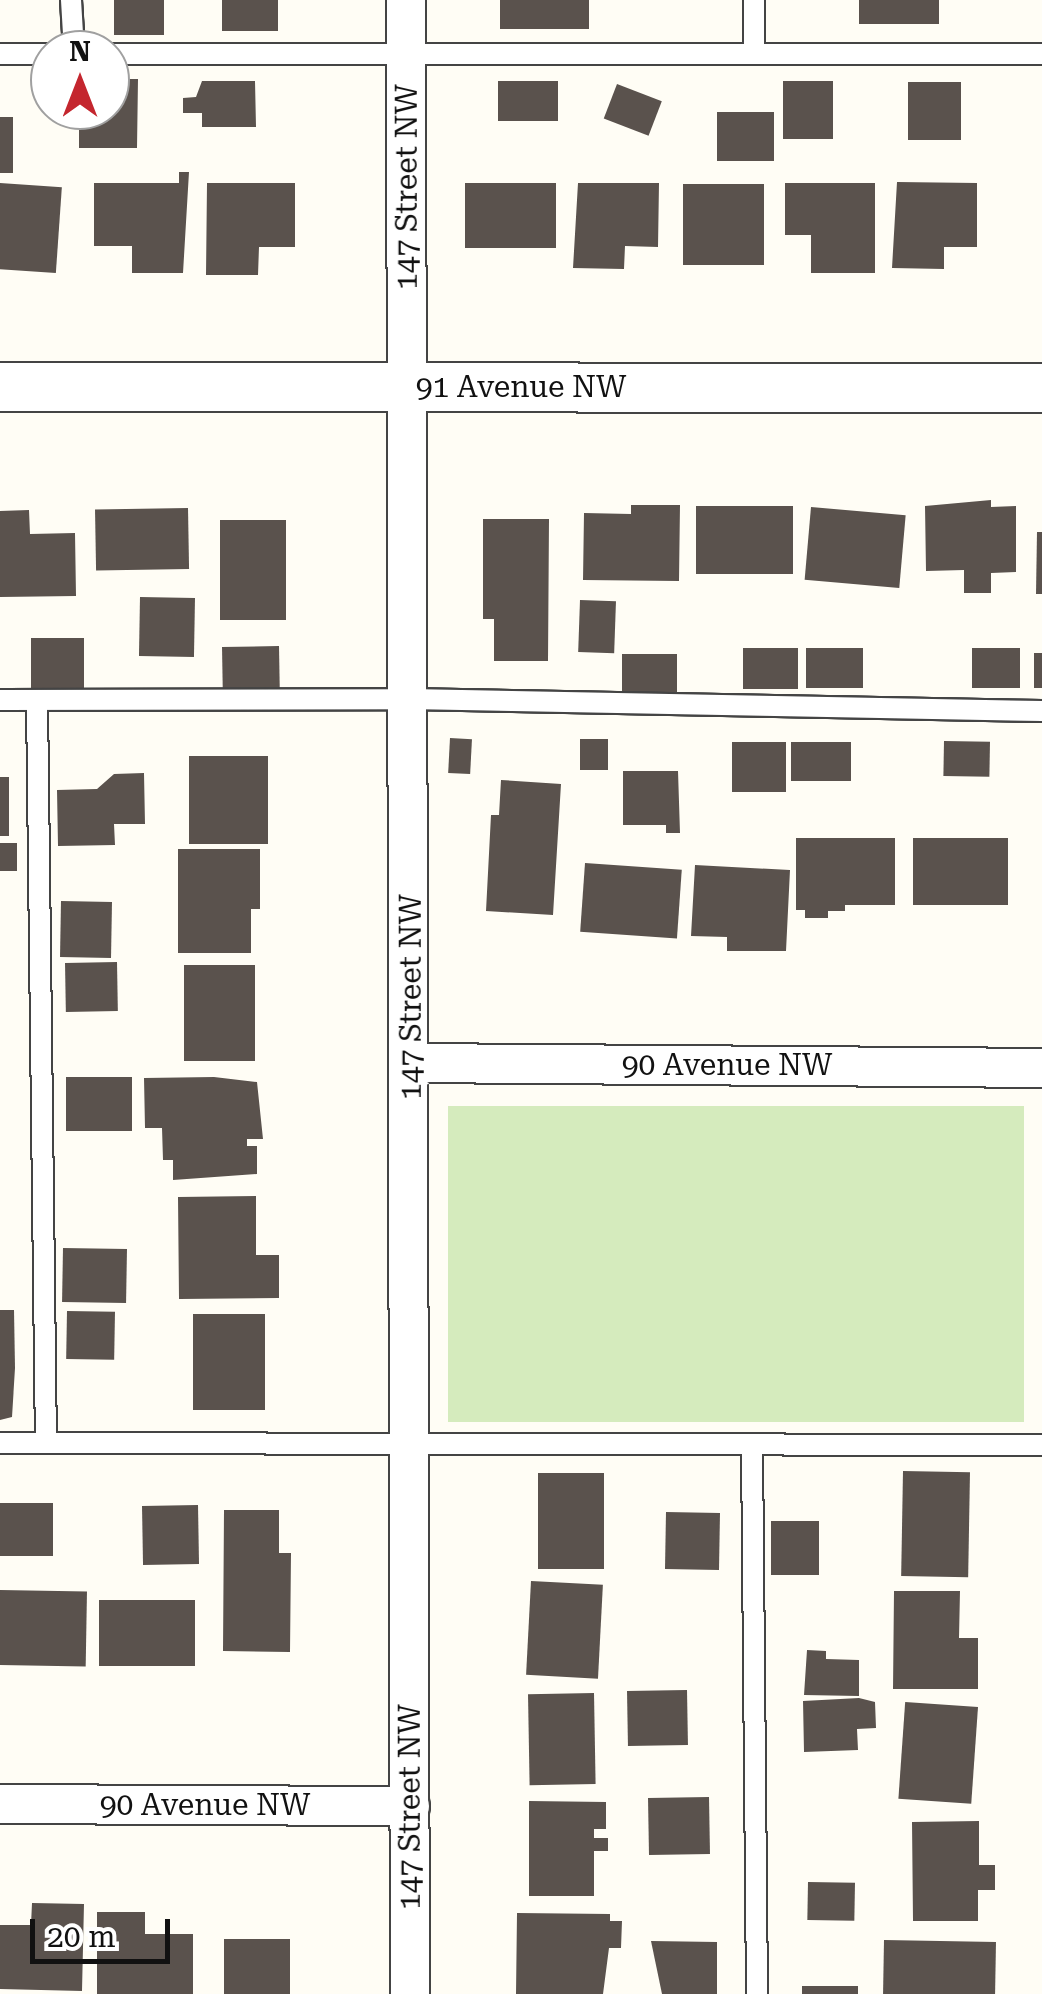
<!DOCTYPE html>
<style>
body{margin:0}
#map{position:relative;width:1042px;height:1994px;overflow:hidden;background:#fffdf5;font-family:"Roboto Serif",serif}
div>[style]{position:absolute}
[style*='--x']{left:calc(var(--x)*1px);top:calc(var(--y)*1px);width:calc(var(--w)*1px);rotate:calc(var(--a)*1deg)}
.green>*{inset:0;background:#d5ebbd;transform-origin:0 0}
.building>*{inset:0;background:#5a524d;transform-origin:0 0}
.roads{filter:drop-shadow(2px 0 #444) drop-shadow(-2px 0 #444) drop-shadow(0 2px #444) drop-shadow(0 -2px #444)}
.service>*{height:20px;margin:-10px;padding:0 10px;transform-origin:10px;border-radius:10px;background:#fff}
.minor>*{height:38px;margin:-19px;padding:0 19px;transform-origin:19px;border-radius:19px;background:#fff}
.tertiary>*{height:48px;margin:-24px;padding:0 24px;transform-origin:24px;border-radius:24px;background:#fff}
span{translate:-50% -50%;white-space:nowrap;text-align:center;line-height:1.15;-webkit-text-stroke:10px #fff;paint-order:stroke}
.street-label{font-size:30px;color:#111}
.north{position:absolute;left:30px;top:30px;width:100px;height:100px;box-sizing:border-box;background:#fff;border:2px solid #a0a0a0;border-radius:50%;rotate:0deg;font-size:28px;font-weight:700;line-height:40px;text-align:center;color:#111}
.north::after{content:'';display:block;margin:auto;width:35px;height:45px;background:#c4262e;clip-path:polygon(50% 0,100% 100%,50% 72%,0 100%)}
.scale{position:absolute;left:30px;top:1919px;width:140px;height:45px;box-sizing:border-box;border:5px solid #111;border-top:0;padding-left:12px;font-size:30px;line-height:35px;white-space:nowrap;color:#111;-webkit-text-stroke:8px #fff;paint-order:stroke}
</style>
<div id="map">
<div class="green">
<div style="left:1024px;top:1106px;width:316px;height:576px;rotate:90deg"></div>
</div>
<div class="building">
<div style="left:114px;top:0;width:50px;height:35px"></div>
<div style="left:222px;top:0;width:56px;height:31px"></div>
<div style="left:500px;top:0;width:89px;height:29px"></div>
<div style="left:859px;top:0;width:80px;height:24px"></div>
<div style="clip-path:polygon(110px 79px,138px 79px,137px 148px,79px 148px,79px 110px,110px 110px)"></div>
<div style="clip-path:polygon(202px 81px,255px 81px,256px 127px,202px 127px,202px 113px,183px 113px,183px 98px,196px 97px)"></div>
<div style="left:498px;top:81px;width:60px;height:40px"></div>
<div style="left:783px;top:81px;width:50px;height:58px"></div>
<div style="left:908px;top:82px;width:53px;height:58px"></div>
<div style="left:617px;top:84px;width:48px;height:37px;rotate:21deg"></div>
<div style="left:717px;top:112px;width:57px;height:49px"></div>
<div style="left:0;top:117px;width:13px;height:56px"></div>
<div style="clip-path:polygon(179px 172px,189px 172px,183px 273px,132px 273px,132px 246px,94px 246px,94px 183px,179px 183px)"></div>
<div style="clip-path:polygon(897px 182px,977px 183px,977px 247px,944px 247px,944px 269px,892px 268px)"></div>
<div style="left:0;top:183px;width:62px;height:86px;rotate:4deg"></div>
<div style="clip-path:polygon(207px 183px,295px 183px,295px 247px,259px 247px,258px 275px,206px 275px)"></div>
<div style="left:465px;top:183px;width:91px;height:65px"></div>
<div style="clip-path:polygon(578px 183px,659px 183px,658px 247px,625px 246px,624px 269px,573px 268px)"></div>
<div style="clip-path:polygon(785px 183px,875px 183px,875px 273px,811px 273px,811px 235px,785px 235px)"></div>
<div style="left:683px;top:184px;width:81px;height:81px"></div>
<div style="clip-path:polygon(991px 500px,991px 507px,1016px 506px,1016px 572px,991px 573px,991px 593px,964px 593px,964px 570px,926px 571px,925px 506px)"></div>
<div style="clip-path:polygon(631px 505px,680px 505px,679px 581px,583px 580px,584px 513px,631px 514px)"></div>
<div style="left:696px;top:506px;width:97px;height:68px"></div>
<div style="left:811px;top:507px;width:95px;height:73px;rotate:5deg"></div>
<div style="left:188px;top:508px;width:61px;height:93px;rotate:89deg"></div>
<div style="clip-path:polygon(29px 510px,30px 534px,75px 533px,76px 596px,0 597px,0 511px)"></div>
<div style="clip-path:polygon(483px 519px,549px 519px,548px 661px,494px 661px,494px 619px,483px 619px)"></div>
<div style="left:220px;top:520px;width:66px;height:100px"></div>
<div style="clip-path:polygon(1037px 532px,1042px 532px,1042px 594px,1036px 594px)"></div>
<div style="left:140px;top:597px;width:55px;height:59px;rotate:1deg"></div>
<div style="left:580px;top:600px;width:36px;height:52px;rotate:2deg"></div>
<div style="left:31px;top:638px;width:53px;height:55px"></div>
<div style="left:279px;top:646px;width:45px;height:57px;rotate:89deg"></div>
<div style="left:743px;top:648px;width:55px;height:41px"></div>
<div style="left:863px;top:648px;width:40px;height:57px;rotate:90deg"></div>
<div style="left:972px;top:648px;width:48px;height:40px"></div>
<div style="left:1042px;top:653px;width:35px;height:8px;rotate:90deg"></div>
<div style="left:677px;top:654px;width:38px;height:55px;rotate:90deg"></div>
<div style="left:450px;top:738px;width:22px;height:35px;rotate:3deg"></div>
<div style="left:580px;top:739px;width:28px;height:31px"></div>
<div style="left:944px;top:741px;width:46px;height:35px;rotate:1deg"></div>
<div style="left:732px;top:742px;width:54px;height:50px"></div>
<div style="left:791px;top:742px;width:60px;height:39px"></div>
<div style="left:189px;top:756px;width:79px;height:88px"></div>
<div style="clip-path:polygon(623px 771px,678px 771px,680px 833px,666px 833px,666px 825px,623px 825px)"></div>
<div style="clip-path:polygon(144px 773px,145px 824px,114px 824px,115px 845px,58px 846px,57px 790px,97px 789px,114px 774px)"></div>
<div style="left:0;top:777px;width:9px;height:59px"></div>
<div style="clip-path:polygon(501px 780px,561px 784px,553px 915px,486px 911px,491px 815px,499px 815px)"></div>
<div style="clip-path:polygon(796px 838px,895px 838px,895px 905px,845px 905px,845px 911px,828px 911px,828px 918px,805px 918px,805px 910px,796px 910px)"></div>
<div style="left:913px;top:838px;width:95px;height:67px"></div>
<div style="left:0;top:843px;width:17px;height:28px"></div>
<div style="clip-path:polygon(178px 849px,260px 849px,260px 909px,251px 909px,251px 953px,178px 953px)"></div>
<div style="left:585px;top:863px;width:97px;height:69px;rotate:4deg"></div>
<div style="clip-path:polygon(695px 865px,790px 870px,786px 951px,727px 951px,727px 937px,691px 936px)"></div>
<div style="left:61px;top:901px;width:51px;height:56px;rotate:1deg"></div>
<div style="left:117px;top:962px;width:49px;height:52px;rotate:89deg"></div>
<div style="left:184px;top:965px;width:71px;height:96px"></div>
<div style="left:66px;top:1077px;width:66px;height:54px"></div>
<div style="clip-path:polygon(214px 1077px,257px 1082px,263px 1139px,247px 1139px,247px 1146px,257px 1146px,257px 1174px,173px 1180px,173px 1160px,163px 1160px,162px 1128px,145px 1128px,144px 1078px)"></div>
<div style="clip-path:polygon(256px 1196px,256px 1255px,279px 1255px,279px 1298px,179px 1299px,178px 1197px)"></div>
<div style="left:63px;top:1248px;width:64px;height:54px;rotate:1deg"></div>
<div style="clip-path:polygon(0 1310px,14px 1310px,15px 1368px,12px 1417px,0 1420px)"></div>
<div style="left:67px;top:1311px;width:48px;height:48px;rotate:1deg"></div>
<div style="left:193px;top:1314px;width:72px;height:96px"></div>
<div style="left:903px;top:1471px;width:67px;height:105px;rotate:1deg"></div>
<div style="left:538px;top:1473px;width:66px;height:96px"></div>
<div style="left:0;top:1503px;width:53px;height:53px"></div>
<div style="left:198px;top:1505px;width:59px;height:56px;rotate:89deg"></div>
<div style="clip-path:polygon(224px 1510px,279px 1510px,279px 1553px,291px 1553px,290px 1652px,223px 1651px)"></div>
<div style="left:666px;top:1512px;width:54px;height:57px;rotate:1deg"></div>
<div style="left:771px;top:1521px;width:48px;height:54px"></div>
<div style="left:531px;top:1581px;width:72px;height:94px;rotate:3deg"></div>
<div style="left:0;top:1590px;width:87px;height:75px;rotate:1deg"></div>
<div style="clip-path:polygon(894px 1591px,960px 1591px,959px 1638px,978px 1638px,978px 1689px,893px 1689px)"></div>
<div style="left:99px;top:1600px;width:96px;height:66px"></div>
<div style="clip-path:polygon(807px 1650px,826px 1651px,826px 1659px,859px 1660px,859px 1696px,804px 1695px)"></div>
<div style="left:687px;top:1690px;width:55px;height:60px;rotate:89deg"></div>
<div style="left:594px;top:1693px;width:91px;height:66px;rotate:89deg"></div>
<div style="clip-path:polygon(859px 1698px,875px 1702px,876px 1728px,857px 1729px,858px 1750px,804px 1752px,803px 1701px)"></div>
<div style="left:978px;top:1707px;width:97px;height:73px;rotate:94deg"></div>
<div style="left:709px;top:1797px;width:57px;height:61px;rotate:89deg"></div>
<div style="clip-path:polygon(529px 1801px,606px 1802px,606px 1829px,594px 1829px,594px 1838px,608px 1838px,608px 1851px,594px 1851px,594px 1896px,529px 1896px)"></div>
<div style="clip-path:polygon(979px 1821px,979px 1865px,995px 1865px,995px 1890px,978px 1890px,978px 1921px,913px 1921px,912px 1822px)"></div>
<div style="left:808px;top:1882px;width:47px;height:38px;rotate:1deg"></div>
<div style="clip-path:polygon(32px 1903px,84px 1904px,82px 1991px,0 1989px,0 1925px,31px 1925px)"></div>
<div style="clip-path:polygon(97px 1912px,145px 1912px,145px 1934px,193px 1934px,193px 1994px,97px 1994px)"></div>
<div style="clip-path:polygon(517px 1913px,610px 1914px,610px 1921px,622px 1921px,621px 1948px,609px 1948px,603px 1994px,516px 1994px)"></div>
<div style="left:224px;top:1939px;width:66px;height:55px"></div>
<div style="left:884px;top:1940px;width:112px;height:54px;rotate:1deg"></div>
<div style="clip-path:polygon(651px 1941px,717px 1942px,717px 1994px,662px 1994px)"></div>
<div style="left:802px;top:1986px;width:56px;height:8px"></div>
</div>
<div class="roads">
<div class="service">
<div style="--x:71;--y:0;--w:50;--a:86.6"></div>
<div style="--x:754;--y:0;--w:54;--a:90"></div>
<div style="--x:0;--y:54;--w:50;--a:0"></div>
<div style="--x:110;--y:54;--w:932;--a:0"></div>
<div style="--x:0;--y:700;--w:409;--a:-0.1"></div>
<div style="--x:409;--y:699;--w:633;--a:1.09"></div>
<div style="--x:37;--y:700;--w:743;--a:89.31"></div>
<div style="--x:0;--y:1443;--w:1042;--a:0.11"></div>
<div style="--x:752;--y:1445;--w:549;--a:89.48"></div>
</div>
<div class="minor">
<div style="--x:406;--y:0;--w:1994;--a:89.89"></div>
<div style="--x:412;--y:1063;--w:630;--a:0.45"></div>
<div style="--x:0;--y:1804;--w:410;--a:0.3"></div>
</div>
<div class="tertiary">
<div style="--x:0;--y:387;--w:1042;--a:0.05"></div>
</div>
</div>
<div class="street-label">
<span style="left:407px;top:187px;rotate:-90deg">147 Street NW</span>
<span style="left:521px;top:387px">91 Avenue NW</span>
<span style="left:411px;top:997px;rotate:-90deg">147 Street NW</span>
<span style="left:727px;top:1065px">90 Avenue NW</span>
<span style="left:205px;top:1805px">90 Avenue NW</span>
<span style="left:410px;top:1807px;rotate:-90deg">147 Street NW</span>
</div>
<div class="north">N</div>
<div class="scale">20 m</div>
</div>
